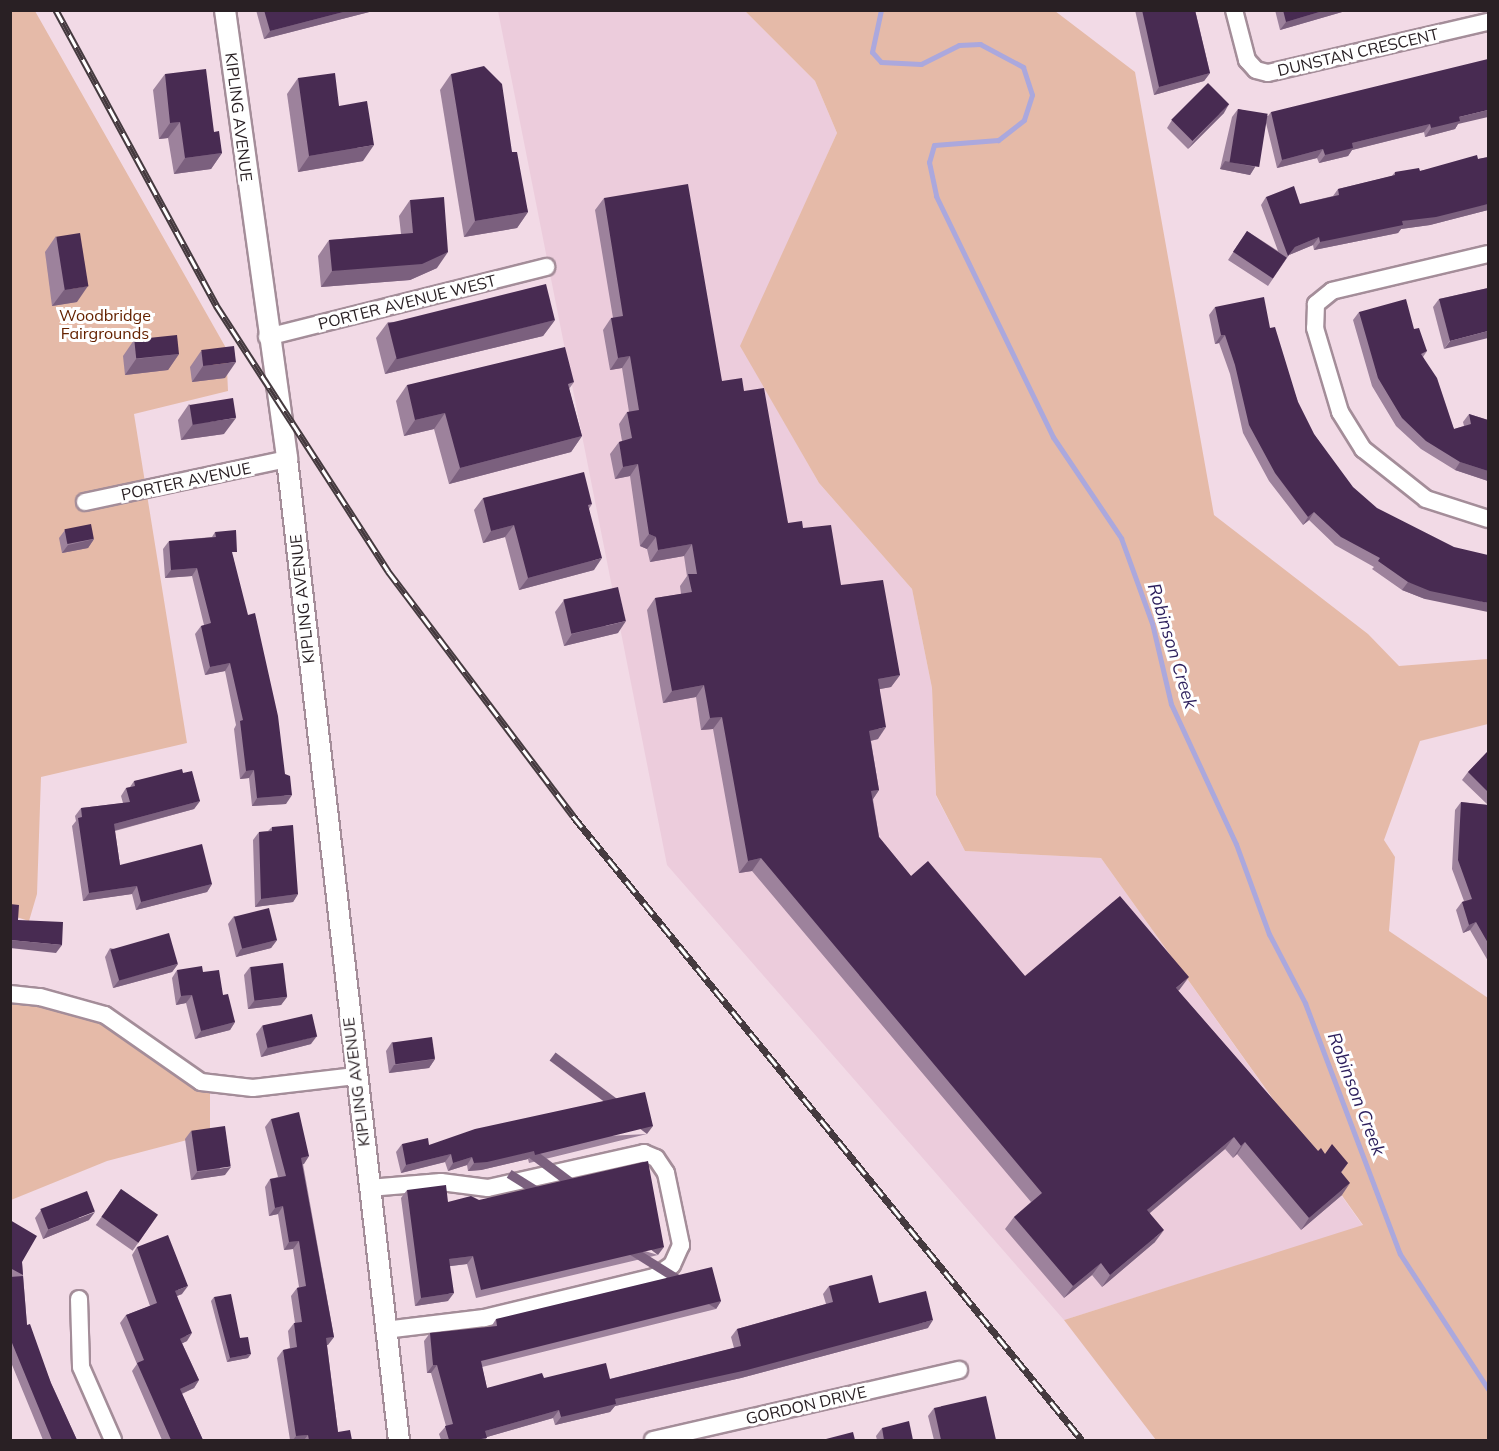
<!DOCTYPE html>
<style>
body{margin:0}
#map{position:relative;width:1499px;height:1451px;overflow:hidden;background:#f2dae6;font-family:Mulish,sans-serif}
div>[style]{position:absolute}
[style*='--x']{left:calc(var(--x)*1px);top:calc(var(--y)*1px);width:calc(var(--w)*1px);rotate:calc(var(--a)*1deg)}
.built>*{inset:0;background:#ecccdc}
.green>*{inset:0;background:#e5baa8}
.stream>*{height:5px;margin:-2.5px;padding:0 2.5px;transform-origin:2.5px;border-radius:2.5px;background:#aba8dd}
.roads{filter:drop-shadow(2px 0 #a48d99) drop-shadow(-2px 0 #a48d99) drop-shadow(0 2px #a48d99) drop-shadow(0 -2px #a48d99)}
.minor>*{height:16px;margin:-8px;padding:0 8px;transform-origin:8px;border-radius:8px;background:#fff}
.tertiary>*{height:20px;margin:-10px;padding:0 10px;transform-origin:10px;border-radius:10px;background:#fff}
.rail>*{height:7px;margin-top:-3.5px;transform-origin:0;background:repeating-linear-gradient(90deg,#fff 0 14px,#453a3f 0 28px);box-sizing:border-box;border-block:2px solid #453a3f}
.wall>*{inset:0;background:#9d829c;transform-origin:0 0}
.shaded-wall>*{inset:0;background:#7b607e;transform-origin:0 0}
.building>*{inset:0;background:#482b52;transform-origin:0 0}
span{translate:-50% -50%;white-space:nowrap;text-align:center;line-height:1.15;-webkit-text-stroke:6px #fff;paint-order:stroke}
.street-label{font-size:16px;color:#292024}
.park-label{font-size:16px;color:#652200}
.water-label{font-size:18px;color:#2b1e5c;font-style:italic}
.frame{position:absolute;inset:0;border:12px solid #292024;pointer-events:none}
</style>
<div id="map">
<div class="built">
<div style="clip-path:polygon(498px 11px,745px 11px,815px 81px,837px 133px,741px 346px,819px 483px,912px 589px,932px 688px,936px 796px,965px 851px,1101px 858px,1363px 1226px,1064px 1320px,667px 865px)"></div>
</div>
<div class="green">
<div style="clip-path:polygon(10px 11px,35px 11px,226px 348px,228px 391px,134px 414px,187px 743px,41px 777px,37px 894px,29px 921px,10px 915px)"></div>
<div style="clip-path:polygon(745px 11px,1055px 11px,1135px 72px,1214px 515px,1368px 634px,1399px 666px,1488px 659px,1488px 724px,1420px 741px,1384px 840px,1395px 857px,1389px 931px,1488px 998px,1488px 1440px,1156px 1440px,1064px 1320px,1363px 1225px,1101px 858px,965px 851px,936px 795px,932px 688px,912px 589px,819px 483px,740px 346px,837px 133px,815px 81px)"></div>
<div style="clip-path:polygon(10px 994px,91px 1008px,210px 1084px,210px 1134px,107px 1161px,11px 1200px)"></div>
</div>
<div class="stream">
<div style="--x:881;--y:10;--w:43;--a:102.1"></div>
<div style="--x:872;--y:52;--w:13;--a:48"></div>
<div style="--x:881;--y:62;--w:40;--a:2.9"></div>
<div style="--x:921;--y:64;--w:42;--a:-26.6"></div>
<div style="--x:959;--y:45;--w:21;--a:-3"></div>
<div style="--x:980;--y:44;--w:49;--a:28.1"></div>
<div style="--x:1023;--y:67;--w:29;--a:72"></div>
<div style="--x:1032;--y:95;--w:26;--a:108"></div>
<div style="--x:1024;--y:120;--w:33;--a:142"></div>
<div style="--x:998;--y:140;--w:64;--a:175.5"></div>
<div style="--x:934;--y:145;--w:18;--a:106"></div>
<div style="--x:929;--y:162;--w:35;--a:78"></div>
<div style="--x:936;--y:196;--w:268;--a:64.1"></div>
<div style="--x:1053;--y:437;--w:122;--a:56"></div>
<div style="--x:1121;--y:538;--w:90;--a:70"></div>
<div style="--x:1152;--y:623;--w:83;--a:76.8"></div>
<div style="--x:1171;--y:704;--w:154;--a:65.1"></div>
<div style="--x:1236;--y:844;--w:96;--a:69.9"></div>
<div style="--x:1269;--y:934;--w:78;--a:62.4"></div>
<div style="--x:1305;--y:1003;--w:268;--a:69.3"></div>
<div style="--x:1400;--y:1254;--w:161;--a:56.9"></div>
</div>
<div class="roads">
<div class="minor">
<div style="--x:1234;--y:10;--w:52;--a:75.4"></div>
<div style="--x:1247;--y:60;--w:13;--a:48"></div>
<div style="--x:1256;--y:70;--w:12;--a:14"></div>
<div style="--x:1268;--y:73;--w:226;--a:-13.1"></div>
<div style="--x:1488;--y:254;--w:160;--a:166.7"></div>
<div style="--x:1332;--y:291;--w:21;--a:141"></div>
<div style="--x:1316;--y:304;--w:24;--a:92"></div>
<div style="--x:1315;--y:328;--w:88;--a:73.4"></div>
<div style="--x:1340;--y:412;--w:44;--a:58.1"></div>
<div style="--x:1363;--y:449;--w:80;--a:38.4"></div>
<div style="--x:1426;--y:499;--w:65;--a:17.9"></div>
<div style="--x:267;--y:337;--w:288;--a:-14.1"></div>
<div style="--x:85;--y:502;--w:207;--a:-12"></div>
<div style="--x:10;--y:994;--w:30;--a:6"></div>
<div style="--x:40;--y:997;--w:67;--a:15.5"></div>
<div style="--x:105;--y:1015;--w:117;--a:34.9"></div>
<div style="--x:201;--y:1082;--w:52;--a:6.6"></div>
<div style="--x:253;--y:1088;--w:103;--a:-6.7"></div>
<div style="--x:369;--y:1188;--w:72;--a:-4.8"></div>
<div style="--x:441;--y:1182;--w:47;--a:7.3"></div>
<div style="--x:488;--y:1188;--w:160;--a:-12.6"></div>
<div style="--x:644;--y:1153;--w:13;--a:23"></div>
<div style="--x:656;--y:1158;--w:18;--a:56"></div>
<div style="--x:666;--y:1173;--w:74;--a:78.2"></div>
<div style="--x:681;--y:1245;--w:22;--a:114"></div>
<div style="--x:672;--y:1265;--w:22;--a:146"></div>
<div style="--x:654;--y:1277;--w:175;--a:166.4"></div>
<div style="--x:484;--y:1318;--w:100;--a:173.1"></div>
<div style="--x:79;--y:1299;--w:68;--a:88.3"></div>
<div style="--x:81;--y:1367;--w:80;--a:66.3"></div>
<div style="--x:653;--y:1440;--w:314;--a:-12.9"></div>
</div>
<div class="tertiary">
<div style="--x:225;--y:10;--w:453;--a:82.1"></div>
<div style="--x:287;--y:459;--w:987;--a:83.49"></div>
</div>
</div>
<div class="rail">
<div style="--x:56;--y:10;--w:336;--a:61.5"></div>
<div style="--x:216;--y:305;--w:317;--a:57.1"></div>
<div style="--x:388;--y:571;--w:307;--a:52.9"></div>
<div style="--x:573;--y:816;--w:805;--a:50.8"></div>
</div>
<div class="wall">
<div style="clip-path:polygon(256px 10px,377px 10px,264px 39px)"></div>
<div style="clip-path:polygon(1135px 10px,1195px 10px,1210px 73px,1204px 81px,1154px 95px)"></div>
<div style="clip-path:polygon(1275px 10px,1349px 10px,1280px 30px)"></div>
<div style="clip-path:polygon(165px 74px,214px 132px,222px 153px,211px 169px,174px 174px,168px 138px,159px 139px,153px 90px)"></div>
<div style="clip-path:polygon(451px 74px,512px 152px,528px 212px,517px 228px,464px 237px,440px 90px)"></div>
<div style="clip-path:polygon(298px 78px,339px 106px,363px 161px,298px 172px,287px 94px)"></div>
<div style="clip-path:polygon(1238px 109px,1268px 116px,1271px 112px,1458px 124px,1455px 129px,1425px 137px,1424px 132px,1352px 150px,1348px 156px,1319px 163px,1317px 158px,1277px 168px,1266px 123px,1255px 167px,1250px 175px,1220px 169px,1232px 117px)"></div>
<div style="clip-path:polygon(1224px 113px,1188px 149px,1167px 128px,1172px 120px)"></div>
<div style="clip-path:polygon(1488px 157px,1488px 210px,1430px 225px,1401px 229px,1398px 233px,1314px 250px,1313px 245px,1289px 255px,1268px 286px,1228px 260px,1247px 231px,1278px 251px,1261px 205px,1266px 197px,1300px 204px,1333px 196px,1338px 189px,1392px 176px,1395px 172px,1420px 171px)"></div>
<div style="clip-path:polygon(604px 198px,722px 381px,744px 391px,788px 523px,803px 528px,900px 675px,891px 687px,880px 689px,878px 739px,871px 741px,879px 790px,873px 799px,879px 837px,911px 876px,1025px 976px,1180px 989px,1178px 991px,1318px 1151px,1348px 1163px,1341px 1173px,1342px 1195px,1301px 1230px,1237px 1154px,1233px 1158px,1225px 1149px,1150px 1213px,1155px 1242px,1102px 1287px,1092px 1275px,1064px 1298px,1005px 1229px,1014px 1217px,1031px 1202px,752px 871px,739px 873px,713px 729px,701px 730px,696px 697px,663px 703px,649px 622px,647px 610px,655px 598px,681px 594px,680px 586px,687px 576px,684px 556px,650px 562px,647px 549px,640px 546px,630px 476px,615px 479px,610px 454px,619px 442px,622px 441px,619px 424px,627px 412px,629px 412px,622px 368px,610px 370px,603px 330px,611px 318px,613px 318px,595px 210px)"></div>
<div style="clip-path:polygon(410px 200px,437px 268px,410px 280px,321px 287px,318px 256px,329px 240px,401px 234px,399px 216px)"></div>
<div style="clip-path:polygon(56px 236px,77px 302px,52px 306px,45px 252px)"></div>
<div style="clip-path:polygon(1488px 288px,1444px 349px,1433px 307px,1439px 299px)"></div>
<div style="clip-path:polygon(1215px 307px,1270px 328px,1298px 402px,1314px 434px,1425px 599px,1402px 590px,1372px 569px,1374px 567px,1335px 545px,1309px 520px,1303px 525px,1269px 481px,1243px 433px,1230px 374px,1219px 343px,1215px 344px,1209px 315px)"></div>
<div style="clip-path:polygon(1359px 312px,1414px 329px,1427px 351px,1423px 357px,1454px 429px,1464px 426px,1463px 422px,1469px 414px,1488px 420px,1488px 481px,1455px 470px,1421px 449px,1396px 426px,1372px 386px,1353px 320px)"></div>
<div style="clip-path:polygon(555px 320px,543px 336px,385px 374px,376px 338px,388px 322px)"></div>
<div style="clip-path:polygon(134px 340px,179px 354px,168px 370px,125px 375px,123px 356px)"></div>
<div style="clip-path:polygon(201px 351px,225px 378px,192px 382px,190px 367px)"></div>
<div style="clip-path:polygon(574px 382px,569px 389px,582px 436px,571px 452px,449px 484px,434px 429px,404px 436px,396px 401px,407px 385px)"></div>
<div style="clip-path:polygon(189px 404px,224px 434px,181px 440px,178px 420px)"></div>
<div style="clip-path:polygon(483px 498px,592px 504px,589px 509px,594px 570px,519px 590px,505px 537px,483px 543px,474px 510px)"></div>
<div style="clip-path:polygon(65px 530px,94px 539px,88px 548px,62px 553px,59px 538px)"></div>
<div style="clip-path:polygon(215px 532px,233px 557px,286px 804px,252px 806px,249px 778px,240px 779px,234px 729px,236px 725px,225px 671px,205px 675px,195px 634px,201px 626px,204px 625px,192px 576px,165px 578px,163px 549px,169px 541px,212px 537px)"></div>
<div style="clip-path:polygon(564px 600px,618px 633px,564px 646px,555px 612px)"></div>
<div style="clip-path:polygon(1488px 751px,1488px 961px,1470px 930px,1463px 933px,1456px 910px,1462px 902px,1464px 901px,1452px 869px,1455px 810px,1461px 802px,1488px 805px,1462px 780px,1468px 772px)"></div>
<div style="clip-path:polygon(183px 773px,200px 801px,194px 809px,115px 831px,120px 865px,212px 884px,207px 892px,136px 910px,132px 894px,83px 901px,72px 826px,76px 821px,75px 816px,81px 808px,123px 803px,121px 796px,126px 788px,130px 787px,134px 781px)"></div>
<div style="clip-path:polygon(272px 827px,298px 894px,293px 902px,255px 907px,253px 840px,259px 832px,268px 831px)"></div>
<div style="clip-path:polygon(234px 916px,277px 940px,271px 948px,236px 957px,228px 924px)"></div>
<div style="clip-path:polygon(110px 948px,178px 964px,172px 972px,113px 988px,105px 957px)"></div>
<div style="clip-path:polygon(250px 967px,287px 997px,281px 1005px,248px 1009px,244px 975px)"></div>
<div style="clip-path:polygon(177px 970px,203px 972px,223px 995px,235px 1022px,230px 1030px,195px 1039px,186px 1003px,176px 1005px,172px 978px)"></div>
<div style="clip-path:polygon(262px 1026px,311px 1044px,261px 1057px,256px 1034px)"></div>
<div style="clip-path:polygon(392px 1042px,435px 1059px,429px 1068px,389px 1073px,386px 1051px)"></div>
<div style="clip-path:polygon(271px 1119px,309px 1156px,303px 1164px,334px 1337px,327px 1345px,338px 1432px,352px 1440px,290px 1440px,277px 1358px,283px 1350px,290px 1348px,288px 1331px,294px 1323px,295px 1323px,291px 1296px,297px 1288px,299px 1287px,293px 1249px,284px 1250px,278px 1214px,269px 1216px,265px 1187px,270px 1179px,278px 1177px,265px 1127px)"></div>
<div style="clip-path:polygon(191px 1131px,225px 1175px,191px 1180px,185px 1139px)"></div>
<div style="clip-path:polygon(647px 1134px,529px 1163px,528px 1159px,481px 1170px,468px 1171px,467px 1165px,448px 1171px,445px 1162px,401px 1173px,396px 1152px,402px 1144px,429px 1145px)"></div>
<div style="left:121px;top:1189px;width:45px;height:44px;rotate:35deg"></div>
<div style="clip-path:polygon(407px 1190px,448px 1202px,479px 1200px,658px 1255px,476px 1298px,467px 1264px,450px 1266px,448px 1301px,415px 1306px,401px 1198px)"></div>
<div style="clip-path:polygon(41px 1210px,89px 1220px,43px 1239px,35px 1218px)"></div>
<div style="clip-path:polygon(10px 1220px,22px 1262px,27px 1325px,51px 1383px,77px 1440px,43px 1440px,10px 1360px)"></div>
<div style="clip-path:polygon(137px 1247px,182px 1294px,177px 1296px,187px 1341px,182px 1343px,199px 1380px,194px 1388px,182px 1394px,203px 1440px,162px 1440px,132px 1371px,137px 1364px,120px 1323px,126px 1315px,150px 1306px,132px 1255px)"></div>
<div style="clip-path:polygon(829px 1286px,879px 1303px,928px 1328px,741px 1378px,615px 1406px,610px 1412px,555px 1425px,553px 1418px,487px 1437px,485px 1440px,441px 1440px,439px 1434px,446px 1426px,431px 1373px,427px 1373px,424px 1341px,430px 1333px,491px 1327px,496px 1319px,721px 1301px,716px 1309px,482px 1367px,487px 1388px,544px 1378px,610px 1379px,734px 1348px,731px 1337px,737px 1329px,826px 1304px,823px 1294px)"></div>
<div style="clip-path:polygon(214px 1297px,240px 1338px,248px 1358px,227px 1362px,211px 1301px)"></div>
<div style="clip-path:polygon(934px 1408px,996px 1440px,934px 1440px,928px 1416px)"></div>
<div style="clip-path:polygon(882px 1428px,913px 1440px,877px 1440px,876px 1436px)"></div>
</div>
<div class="shaded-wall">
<div style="clip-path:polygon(351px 10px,377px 10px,264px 39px,270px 31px)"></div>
<div style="clip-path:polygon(1326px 10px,1349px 10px,1280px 30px,1286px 22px)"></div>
<div style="clip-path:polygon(1210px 73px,1204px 81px,1154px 95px,1159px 87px)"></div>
<div style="clip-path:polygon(1229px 104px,1224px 113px,1188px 149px,1194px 141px)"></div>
<div style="clip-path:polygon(1488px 110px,1488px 117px,1458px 124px,1455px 129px,1425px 137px,1431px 128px,1459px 117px)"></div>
<div style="clip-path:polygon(180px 122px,168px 138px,159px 139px,170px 123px)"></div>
<div style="clip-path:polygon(1430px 124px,1424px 132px,1352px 150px,1348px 156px,1319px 163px,1325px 155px,1352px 143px)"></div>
<div style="clip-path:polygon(374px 145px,363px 161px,298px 172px,309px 156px)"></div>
<div style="clip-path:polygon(1323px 149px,1317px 158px,1277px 168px,1282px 160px)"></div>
<div style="clip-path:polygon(222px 153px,211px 169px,174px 174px,185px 158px)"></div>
<div style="clip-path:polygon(1225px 161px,1255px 167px,1250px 175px,1220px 169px)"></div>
<div style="clip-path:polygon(1488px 204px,1488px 210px,1430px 225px,1401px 229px,1398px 233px,1314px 250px,1320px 242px,1402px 221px)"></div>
<div style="clip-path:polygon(528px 212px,517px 228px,464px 237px,475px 221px)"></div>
<div style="clip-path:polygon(1319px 237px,1313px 245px,1289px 255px,1295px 247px)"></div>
<div style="clip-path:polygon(448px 252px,437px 268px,410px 280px,321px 287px,332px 271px)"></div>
<div style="clip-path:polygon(88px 286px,77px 302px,52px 306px,64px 290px)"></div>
<div style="clip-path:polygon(555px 320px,543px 336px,385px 374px,396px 358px)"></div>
<div style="clip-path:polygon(1488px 331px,1488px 338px,1444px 349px,1450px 341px)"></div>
<div style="clip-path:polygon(1221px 335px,1225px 335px,1219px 343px,1215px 344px)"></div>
<div style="clip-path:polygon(179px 354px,168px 370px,125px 375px,136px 359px)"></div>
<div style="clip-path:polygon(630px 356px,622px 368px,610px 370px,618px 358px)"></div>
<div style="clip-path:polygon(236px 362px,225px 378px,192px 382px,203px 366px)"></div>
<div style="clip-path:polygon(445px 413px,434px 429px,404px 436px,415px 420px)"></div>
<div style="clip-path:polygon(236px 418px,224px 434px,181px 440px,193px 424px)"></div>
<div style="clip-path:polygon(582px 436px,571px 452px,449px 484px,460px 468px)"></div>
<div style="clip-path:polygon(1460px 462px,1488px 471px,1488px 481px,1455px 470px)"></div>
<div style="clip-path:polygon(638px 464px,630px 476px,615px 479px,623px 467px)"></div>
<div style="clip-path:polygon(1314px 512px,1309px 520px,1303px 525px,1308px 517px)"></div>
<div style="clip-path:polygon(514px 525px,505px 537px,483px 543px,491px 531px)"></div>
<div style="clip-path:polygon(649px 534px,656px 537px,647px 549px,640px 546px)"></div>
<div style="clip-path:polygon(94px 539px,88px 548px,62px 553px,68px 545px)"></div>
<div style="clip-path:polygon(692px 544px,684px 556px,650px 562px,658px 550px)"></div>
<div style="clip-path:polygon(602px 558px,594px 570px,519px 590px,528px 578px)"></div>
<div style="clip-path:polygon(197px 568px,192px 576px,165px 578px,171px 570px)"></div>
<div style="clip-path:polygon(1408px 582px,1488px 603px,1488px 612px,1425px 599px,1402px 590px)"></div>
<div style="clip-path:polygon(626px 621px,618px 633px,564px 646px,572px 634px)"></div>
<div style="clip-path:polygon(230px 663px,225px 671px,205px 675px,210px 667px)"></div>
<div style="clip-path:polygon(900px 675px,891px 687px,869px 691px,878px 679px)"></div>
<div style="clip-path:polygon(704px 685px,696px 697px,663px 703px,672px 691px)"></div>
<div style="clip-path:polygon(722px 717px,713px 729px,701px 730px,710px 718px)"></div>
<div style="clip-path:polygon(886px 727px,878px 739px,860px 743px,869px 731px)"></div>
<div style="clip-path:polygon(254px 770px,249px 778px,240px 779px,246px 771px)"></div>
<div style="clip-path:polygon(879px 790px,871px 802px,871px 791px)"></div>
<div style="clip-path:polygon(292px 795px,286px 804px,252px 806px,257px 798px)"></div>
<div style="clip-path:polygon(200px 801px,194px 809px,109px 832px,114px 824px)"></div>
<div style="clip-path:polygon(761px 858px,752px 871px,739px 873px,748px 861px)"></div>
<div style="clip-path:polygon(212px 884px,207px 892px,136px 910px,141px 902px)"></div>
<div style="clip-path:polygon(137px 886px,132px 894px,83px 901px,89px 893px)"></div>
<div style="clip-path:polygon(298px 894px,293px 902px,255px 907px,261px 899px)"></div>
<div style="clip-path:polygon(1476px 922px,1470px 930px,1463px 933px,1469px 925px)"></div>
<div style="clip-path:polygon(10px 940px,62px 945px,56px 953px,10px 948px)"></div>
<div style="clip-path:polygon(277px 940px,271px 948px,236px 957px,241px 949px)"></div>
<div style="clip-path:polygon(178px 964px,172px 972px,113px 988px,119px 980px)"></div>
<div style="clip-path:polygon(1189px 977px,1180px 989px,1167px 1000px,1176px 988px)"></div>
<div style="clip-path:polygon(192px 995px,186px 1003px,176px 1005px,181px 996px)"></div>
<div style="clip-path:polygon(287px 997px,281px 1005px,248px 1009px,254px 1001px)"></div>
<div style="clip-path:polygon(235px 1022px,230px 1030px,195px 1039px,201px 1031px)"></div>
<div style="clip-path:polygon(317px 1036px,311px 1044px,261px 1057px,267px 1048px)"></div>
<div style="clip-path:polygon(435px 1059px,429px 1068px,389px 1073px,394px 1065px)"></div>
<div style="left:653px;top:1126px;width:10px;height:122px;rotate:127deg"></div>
<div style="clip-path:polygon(1234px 1137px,1225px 1149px,1139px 1222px,1147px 1210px)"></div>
<div style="clip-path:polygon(1245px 1142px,1237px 1154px,1233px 1158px,1241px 1146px)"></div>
<div style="clip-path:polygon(534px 1151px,528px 1159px,481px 1170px,468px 1171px,474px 1163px)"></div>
<div style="clip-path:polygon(451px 1154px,445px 1162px,401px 1173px,406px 1165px)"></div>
<div style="clip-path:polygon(309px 1156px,304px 1164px,296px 1166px,301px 1158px)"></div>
<div style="clip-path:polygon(472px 1157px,467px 1165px,448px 1171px,453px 1163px)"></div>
<div style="clip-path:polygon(231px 1167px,225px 1175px,191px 1180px,197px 1172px)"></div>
<div style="clip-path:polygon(1350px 1183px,1342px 1195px,1301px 1230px,1309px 1218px)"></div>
<div style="clip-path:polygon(283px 1206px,278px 1214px,269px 1216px,275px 1208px)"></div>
<div style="clip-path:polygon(95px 1212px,89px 1220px,43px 1239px,48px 1230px)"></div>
<div style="clip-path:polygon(1164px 1230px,1155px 1242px,1102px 1287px,1110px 1275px)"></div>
<div style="clip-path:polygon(299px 1241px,293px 1249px,284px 1250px,289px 1242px)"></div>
<div style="left:664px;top:1247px;width:10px;height:188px;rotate:127deg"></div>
<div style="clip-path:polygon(473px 1256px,467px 1264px,443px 1267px,449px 1259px)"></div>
<div style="clip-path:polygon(1101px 1263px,1092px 1275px,1064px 1298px,1073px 1286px)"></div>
<div style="clip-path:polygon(188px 1286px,182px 1294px,169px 1299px,175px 1291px)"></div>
<div style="clip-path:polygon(454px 1293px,448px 1301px,415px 1306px,421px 1298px)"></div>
<div style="left:721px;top:1301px;width:9px;height:247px;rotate:122deg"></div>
<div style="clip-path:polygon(933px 1320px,928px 1328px,741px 1378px,615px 1406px,610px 1412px,555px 1425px,561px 1417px,615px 1399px)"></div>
<div style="clip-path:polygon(192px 1333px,187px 1341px,175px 1347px,180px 1339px)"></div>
<div style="clip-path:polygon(334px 1337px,328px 1345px,321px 1346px,326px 1338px)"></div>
<div style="clip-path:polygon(251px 1354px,248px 1358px,227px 1362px,230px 1358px)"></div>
<div style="clip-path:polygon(433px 1365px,437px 1365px,431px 1373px,427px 1373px)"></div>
<div style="clip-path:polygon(199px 1380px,194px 1388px,174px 1397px,180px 1389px)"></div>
<div style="clip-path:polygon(559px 1410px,553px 1418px,480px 1439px,485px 1431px)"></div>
<div style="clip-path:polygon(308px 1435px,304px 1440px,293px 1440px,296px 1436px)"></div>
</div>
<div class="building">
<div style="clip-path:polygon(264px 10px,351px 10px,270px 31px)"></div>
<div style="clip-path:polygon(1142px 10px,1195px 10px,1210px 73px,1159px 87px)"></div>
<div style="clip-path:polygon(1283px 10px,1326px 10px,1286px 22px)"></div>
<div style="clip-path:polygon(1488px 59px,1488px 110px,1459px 117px,1460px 121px,1431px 128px,1430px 124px,1352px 143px,1353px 148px,1325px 155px,1323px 149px,1282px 160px,1271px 112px)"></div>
<div style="clip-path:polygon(484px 66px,502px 84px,512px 152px,517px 152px,528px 212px,475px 221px,451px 74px)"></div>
<div style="clip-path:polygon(206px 69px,214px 132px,219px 131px,222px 153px,185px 158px,180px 122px,170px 123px,165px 74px)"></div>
<div style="clip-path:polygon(335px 73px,339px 106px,367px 101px,374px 145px,309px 156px,298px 78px)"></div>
<div style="left:1208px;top:83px;width:30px;height:52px;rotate:45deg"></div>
<div style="left:1238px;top:109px;width:30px;height:54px;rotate:9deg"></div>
<div style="clip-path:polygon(1477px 155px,1478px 159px,1488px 157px,1488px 204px,1436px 217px,1402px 221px,1403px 225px,1320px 242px,1319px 237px,1295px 247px,1288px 256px,1266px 197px,1294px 186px,1300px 204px,1339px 195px,1338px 189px,1395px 175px,1395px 172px,1419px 168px,1420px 171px)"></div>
<div style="clip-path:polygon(688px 184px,722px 381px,742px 378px,744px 391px,764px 388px,788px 523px,802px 521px,803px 528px,831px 525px,841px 585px,883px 580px,900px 675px,878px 679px,886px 727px,869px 731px,879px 790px,871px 791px,879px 837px,911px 876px,928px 861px,1025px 976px,1120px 896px,1189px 977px,1176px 988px,1318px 1151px,1321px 1148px,1325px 1154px,1332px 1144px,1348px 1163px,1341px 1172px,1350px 1183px,1309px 1218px,1245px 1142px,1241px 1146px,1234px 1137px,1147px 1210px,1164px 1230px,1110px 1275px,1101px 1263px,1073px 1286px,1014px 1217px,1042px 1193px,761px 858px,748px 861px,722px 717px,710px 718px,704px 685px,672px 691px,657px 610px,655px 598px,692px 592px,688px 574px,697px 574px,692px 544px,658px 550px,656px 537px,649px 534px,638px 464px,623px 467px,619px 442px,632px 438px,627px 412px,639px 410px,630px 356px,618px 358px,611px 318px,623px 316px,604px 198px)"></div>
<div style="clip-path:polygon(444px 197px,448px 252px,422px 264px,332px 271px,329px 240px,413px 233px,410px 200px)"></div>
<div style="left:1247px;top:231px;width:48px;height:25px;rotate:34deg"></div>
<div style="left:80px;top:233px;width:54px;height:24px;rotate:81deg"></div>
<div style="left:546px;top:284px;width:37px;height:163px;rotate:76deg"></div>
<div style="clip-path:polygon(1488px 288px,1488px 331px,1450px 341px,1439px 299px)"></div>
<div style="clip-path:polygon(1264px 297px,1270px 328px,1275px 327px,1298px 402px,1314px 434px,1353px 487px,1377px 508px,1454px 547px,1488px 555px,1488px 603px,1430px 591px,1408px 582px,1378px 561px,1380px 558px,1341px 537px,1314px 512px,1308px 517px,1275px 473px,1249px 425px,1235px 365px,1225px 335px,1221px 335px,1215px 307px)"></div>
<div style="clip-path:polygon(1406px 299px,1414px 329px,1419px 328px,1427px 351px,1421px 354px,1437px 378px,1454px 429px,1471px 424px,1469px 414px,1488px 420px,1488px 471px,1460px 462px,1426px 441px,1402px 418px,1378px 378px,1359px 312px)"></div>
<div style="left:177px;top:335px;width:19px;height:43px;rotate:84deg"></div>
<div style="left:234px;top:346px;width:16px;height:33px;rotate:83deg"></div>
<div style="clip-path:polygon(565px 347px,574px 382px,568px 384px,582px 436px,460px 468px,445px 413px,415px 420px,407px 385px)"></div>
<div style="left:233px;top:398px;width:20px;height:44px;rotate:81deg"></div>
<div style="clip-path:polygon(584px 472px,592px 504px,588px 505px,602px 558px,528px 578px,514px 525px,491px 531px,483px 498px)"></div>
<div style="left:91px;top:524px;width:15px;height:27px;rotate:79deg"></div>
<div style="clip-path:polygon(236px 530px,237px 552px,232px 552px,248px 615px,255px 613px,278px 716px,285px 774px,290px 776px,292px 795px,257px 798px,254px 770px,246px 771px,240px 721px,243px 720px,230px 663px,210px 667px,201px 626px,211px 623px,197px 568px,171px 570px,169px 541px,216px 537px,215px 532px)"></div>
<div style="left:618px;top:587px;width:35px;height:56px;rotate:77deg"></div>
<div style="clip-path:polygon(1488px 751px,1488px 792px,1468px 772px)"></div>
<div style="clip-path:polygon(182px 769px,183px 773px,192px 771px,200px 801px,114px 824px,120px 865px,202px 844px,212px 884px,141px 902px,137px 886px,89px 893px,78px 818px,82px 817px,81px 808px,130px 802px,126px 788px,135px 786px,134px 781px)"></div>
<div style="clip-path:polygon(1461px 802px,1488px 805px,1488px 943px,1476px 922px,1469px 925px,1462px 902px,1472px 899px,1458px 860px)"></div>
<div style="clip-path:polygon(293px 825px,298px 894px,261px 899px,259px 832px,272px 831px,272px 827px)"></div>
<div style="clip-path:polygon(10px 904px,19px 905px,18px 920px,63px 922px,62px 945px,10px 940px)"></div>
<div style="left:269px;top:908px;width:33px;height:36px;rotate:76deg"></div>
<div style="left:169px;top:933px;width:32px;height:61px;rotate:74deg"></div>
<div style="left:283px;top:963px;width:34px;height:33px;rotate:83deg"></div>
<div style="clip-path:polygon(202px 966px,203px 972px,219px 970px,223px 995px,228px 994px,235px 1022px,201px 1031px,192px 995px,181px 996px,177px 970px)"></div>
<div style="left:312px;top:1014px;width:23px;height:51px;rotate:77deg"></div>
<div style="left:432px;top:1037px;width:22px;height:40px;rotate:82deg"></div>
<div style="clip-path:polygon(645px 1092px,653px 1126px,535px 1155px,534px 1151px,487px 1162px,474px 1163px,472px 1157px,453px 1163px,451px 1154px,406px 1165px,402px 1144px,428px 1138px,429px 1145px,475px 1129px)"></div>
<div style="clip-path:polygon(299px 1112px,309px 1156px,301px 1158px,334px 1337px,326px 1338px,338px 1432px,350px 1430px,352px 1440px,309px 1440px,308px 1435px,296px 1436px,283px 1350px,297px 1347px,294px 1323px,302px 1322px,297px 1288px,306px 1286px,299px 1241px,289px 1242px,283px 1206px,275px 1208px,270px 1179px,286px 1176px,271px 1119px)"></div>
<div style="left:225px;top:1126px;width:41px;height:34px;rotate:82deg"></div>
<div style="clip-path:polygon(648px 1161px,664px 1247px,481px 1290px,473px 1256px,449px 1259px,454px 1293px,421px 1298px,407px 1190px,446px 1185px,448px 1202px,471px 1196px,479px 1200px)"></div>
<div style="left:121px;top:1189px;width:45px;height:34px;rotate:35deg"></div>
<div style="left:87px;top:1191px;width:22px;height:50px;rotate:69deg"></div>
<div style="clip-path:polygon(10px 1220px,37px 1236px,22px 1262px,23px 1275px,10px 1268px)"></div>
<div style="clip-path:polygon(168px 1235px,188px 1286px,175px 1291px,192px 1333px,180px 1339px,199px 1380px,180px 1389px,203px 1440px,171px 1440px,137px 1363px,144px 1360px,126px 1315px,157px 1303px,137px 1247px)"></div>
<div style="clip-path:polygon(712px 1267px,721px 1301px,481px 1361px,487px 1388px,542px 1373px,544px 1378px,606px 1363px,610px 1379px,741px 1346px,737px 1329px,833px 1302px,829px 1286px,872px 1275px,879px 1303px,926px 1291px,933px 1320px,747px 1370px,615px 1399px,616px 1404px,561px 1417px,559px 1410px,485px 1431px,487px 1438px,475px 1440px,449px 1440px,445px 1426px,453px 1424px,437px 1365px,433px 1365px,430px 1333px,497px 1326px,496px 1319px)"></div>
<div style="clip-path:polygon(23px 1276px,27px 1325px,30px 1324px,51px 1383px,77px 1440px,52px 1440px,10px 1338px,10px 1277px)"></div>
<div style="clip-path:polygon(231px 1294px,240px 1338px,248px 1337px,251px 1354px,230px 1358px,214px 1297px)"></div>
<div style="clip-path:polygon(986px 1396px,996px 1440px,941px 1440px,934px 1408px)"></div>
<div style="clip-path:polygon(909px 1421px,913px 1440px,884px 1440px,882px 1428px)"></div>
<div style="clip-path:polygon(853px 1432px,855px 1440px,826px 1440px,826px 1439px)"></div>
</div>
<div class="street-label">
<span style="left:1358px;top:52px;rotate:-13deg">DUNSTAN CRESCENT</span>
<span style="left:239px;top:117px;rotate:83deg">KIPLING AVENUE</span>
<span style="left:407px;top:302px;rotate:-14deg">PORTER AVENUE WEST</span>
<span style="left:186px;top:481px;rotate:-12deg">PORTER AVENUE</span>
<span style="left:302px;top:599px;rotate:-96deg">KIPLING AVENUE</span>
<span style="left:356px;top:1082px;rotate:-97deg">KIPLING AVENUE</span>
<span style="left:806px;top:1405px;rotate:-13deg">GORDON DRIVE</span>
</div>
<div class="park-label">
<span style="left:105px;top:324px">Woodbridge<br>Fairgrounds</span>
</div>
<div class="water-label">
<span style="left:1172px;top:646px;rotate:73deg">Robinson Creek</span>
<span style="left:1356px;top:1094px;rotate:69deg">Robinson Creek</span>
</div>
<div class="frame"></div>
</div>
